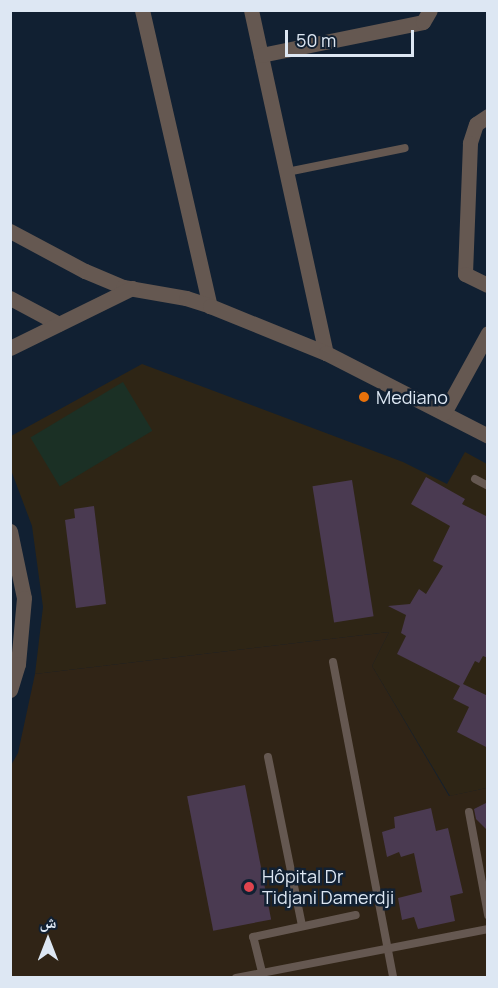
<!DOCTYPE html>
<meta charset="utf-8">
<style>
body{margin:0}
#map{position:relative;width:498px;height:988px;overflow:hidden;background:#112032;font-family:Manrope,"Noto Naskh Arabic",sans-serif}
div>[style]{position:absolute}
[style*='--x']{left:calc(var(--x)*1px);top:calc(var(--y)*1px);width:calc(var(--w)*1px);rotate:calc(var(--a)*1deg)}
.education>*{inset:0;background:#2e2515}
.medical>*{inset:0;background:#302416}
.green>*{inset:0;background:#1b3025;transform-origin:0 0}
.building>*{inset:0;background:#4a3a51;transform-origin:0 0}
.service>*{height:8px;margin:-4px;padding:0 4px;transform-origin:4px;border-radius:4px;background:#655851}
.minor>*{height:15px;margin:-7.5px;padding:0 7.5px;transform-origin:7.5px;border-radius:7.5px;background:#655851}
.dots>*{width:16px;height:16px;translate:-50% -50%;box-sizing:border-box;border:3px solid #112032;border-radius:50%}
span{translate:-50% -50%;white-space:nowrap;text-align:center;line-height:1.15;-webkit-text-stroke:5px #112032;paint-order:stroke}
.poi-label{font-size:18px;color:#dde7f3}
.left{translate:0 -50%;text-align:left}
.frame{position:absolute;inset:0;border:12px solid #dde7f3;pointer-events:none}
.north{position:absolute;left:18px;top:910px;width:60px;height:60px;-webkit-text-stroke:4px #112032;paint-order:stroke;rotate:0deg;font-size:16px;font-weight:700;line-height:24px;text-align:center;color:#dde7f3}
.north::after{content:'';display:block;margin:auto;width:21px;height:27px;background:#dde7f3;clip-path:polygon(50% 0,100% 100%,50% 72%,0 100%)}
.scale{position:absolute;left:285px;top:30px;width:129px;height:27px;box-sizing:border-box;border:3px solid #dde7f3;border-top:0;padding-left:8px;font-size:18px;line-height:21px;white-space:nowrap;color:#dde7f3;-webkit-text-stroke:4px #112032;paint-order:stroke}
</style>
<div id="map">
<div class="education">
<div style="clip-path:polygon(142px 364px,403px 462px,447px 484px,465px 452px,487px 464px,487px 788px,450px 796px,372px 666px,389px 632px,35px 674px,43px 607px,32px 526px,11px 470px,11px 436px)"></div>
</div>
<div class="medical">
<div style="clip-path:polygon(389px 632px,372px 666px,449px 796px,487px 788px,487px 977px,11px 977px,10px 767px,18px 753px,35px 674px)"></div>
</div>
<div class="green">
<div style="left:123px;top:382px;width:57px;height:108px;rotate:59deg"></div>
</div>
<div class="building">
<div style="clip-path:polygon(426px 477px,465px 499px,462px 504px,488px 517px,488px 658px,483px 656px,479px 663px,475px 661px,463px 684px,488px 696px,488px 748px,457px 732px,469px 707px,453px 699px,460px 686px,397px 654px,406px 636px,401px 633px,406px 615px,388px 606px,410px 604px,419px 589px,426px 594px,443px 566px,433px 561px,450px 526px,411px 504px)"></div>
<div style="left:352px;top:480px;width:138px;height:40px;rotate:81deg"></div>
<div style="clip-path:polygon(94px 506px,106px 604px,76px 608px,65px 520px,75px 518px,74px 509px)"></div>
<div style="left:245px;top:785px;width:137px;height:59px;rotate:79deg"></div>
<div style="clip-path:polygon(488px 802px,488px 831px,476px 819px,474px 809px)"></div>
<div style="clip-path:polygon(431px 808px,436px 831px,448px 828px,463px 893px,450px 896px,455px 921px,418px 929px,414px 917px,402px 920px,398px 898px,422px 892px,414px 853px,401px 857px,399px 852px,387px 857px,382px 832px,395px 828px,394px 817px)"></div>
</div>
<div class="service">
<div style="--x:287;--y:172;--w:120;--a:-11.5"></div>
<div style="--x:475;--y:479;--w:15;--a:28"></div>
<div style="--x:333;--y:662;--w:322;--a:79.2"></div>
<div style="--x:268;--y:757;--w:172;--a:78.6"></div>
<div style="--x:469;--y:812;--w:105;--a:79.5"></div>
<div style="--x:262;--y:972;--w:36;--a:-104"></div>
<div style="--x:253;--y:937;--w:105;--a:-12.1"></div>
<div style="--x:236;--y:978;--w:257;--a:-11"></div>
</div>
<div class="minor">
<div style="--x:142;--y:10;--w:304;--a:77.1"></div>
<div style="--x:251;--y:10;--w:351;--a:77.7"></div>
<div style="--x:261;--y:55;--w:165;--a:-11.5"></div>
<div style="--x:423;--y:22;--w:14;--a:-60"></div>
<div style="--x:488;--y:116;--w:14;--a:146"></div>
<div style="--x:476;--y:124;--w:20;--a:108"></div>
<div style="--x:470;--y:143;--w:131;--a:92.2"></div>
<div style="--x:465;--y:274;--w:25;--a:26"></div>
<div style="--x:10;--y:231;--w:85;--a:28.1"></div>
<div style="--x:85;--y:271;--w:41;--a:22.8"></div>
<div style="--x:123;--y:287;--w:64;--a:9.9"></div>
<div style="--x:186;--y:298;--w:25;--a:18"></div>
<div style="--x:210;--y:306;--w:125;--a:22.1"></div>
<div style="--x:326;--y:353;--w:182;--a:27.1"></div>
<div style="--x:10;--y:298;--w:55;--a:28"></div>
<div style="--x:10;--y:348;--w:136;--a:-26.2"></div>
<div style="--x:444;--y:413;--w:91;--a:-61.2"></div>
<div style="--x:10;--y:531;--w:68;--a:78.2"></div>
<div style="--x:24;--y:598;--w:66;--a:95.2"></div>
<div style="--x:18;--y:664;--w:27;--a:107"></div>
</div>
<div class="dots">
<div style="left:364px;top:397px;background:#e8710a"></div>
<div style="left:249px;top:887px;background:#e0444e"></div>
</div>
<div class="poi-label">
<span class="left" style="left:376px;top:397px">Mediano</span>
<span class="left" style="left:262px;top:887px">Hôpital Dr<br>Tidjani Damerdji</span>
</div>
<div class="frame"></div>
<div class="north">ش</div>
<div class="scale">50 m</div>
</div>
